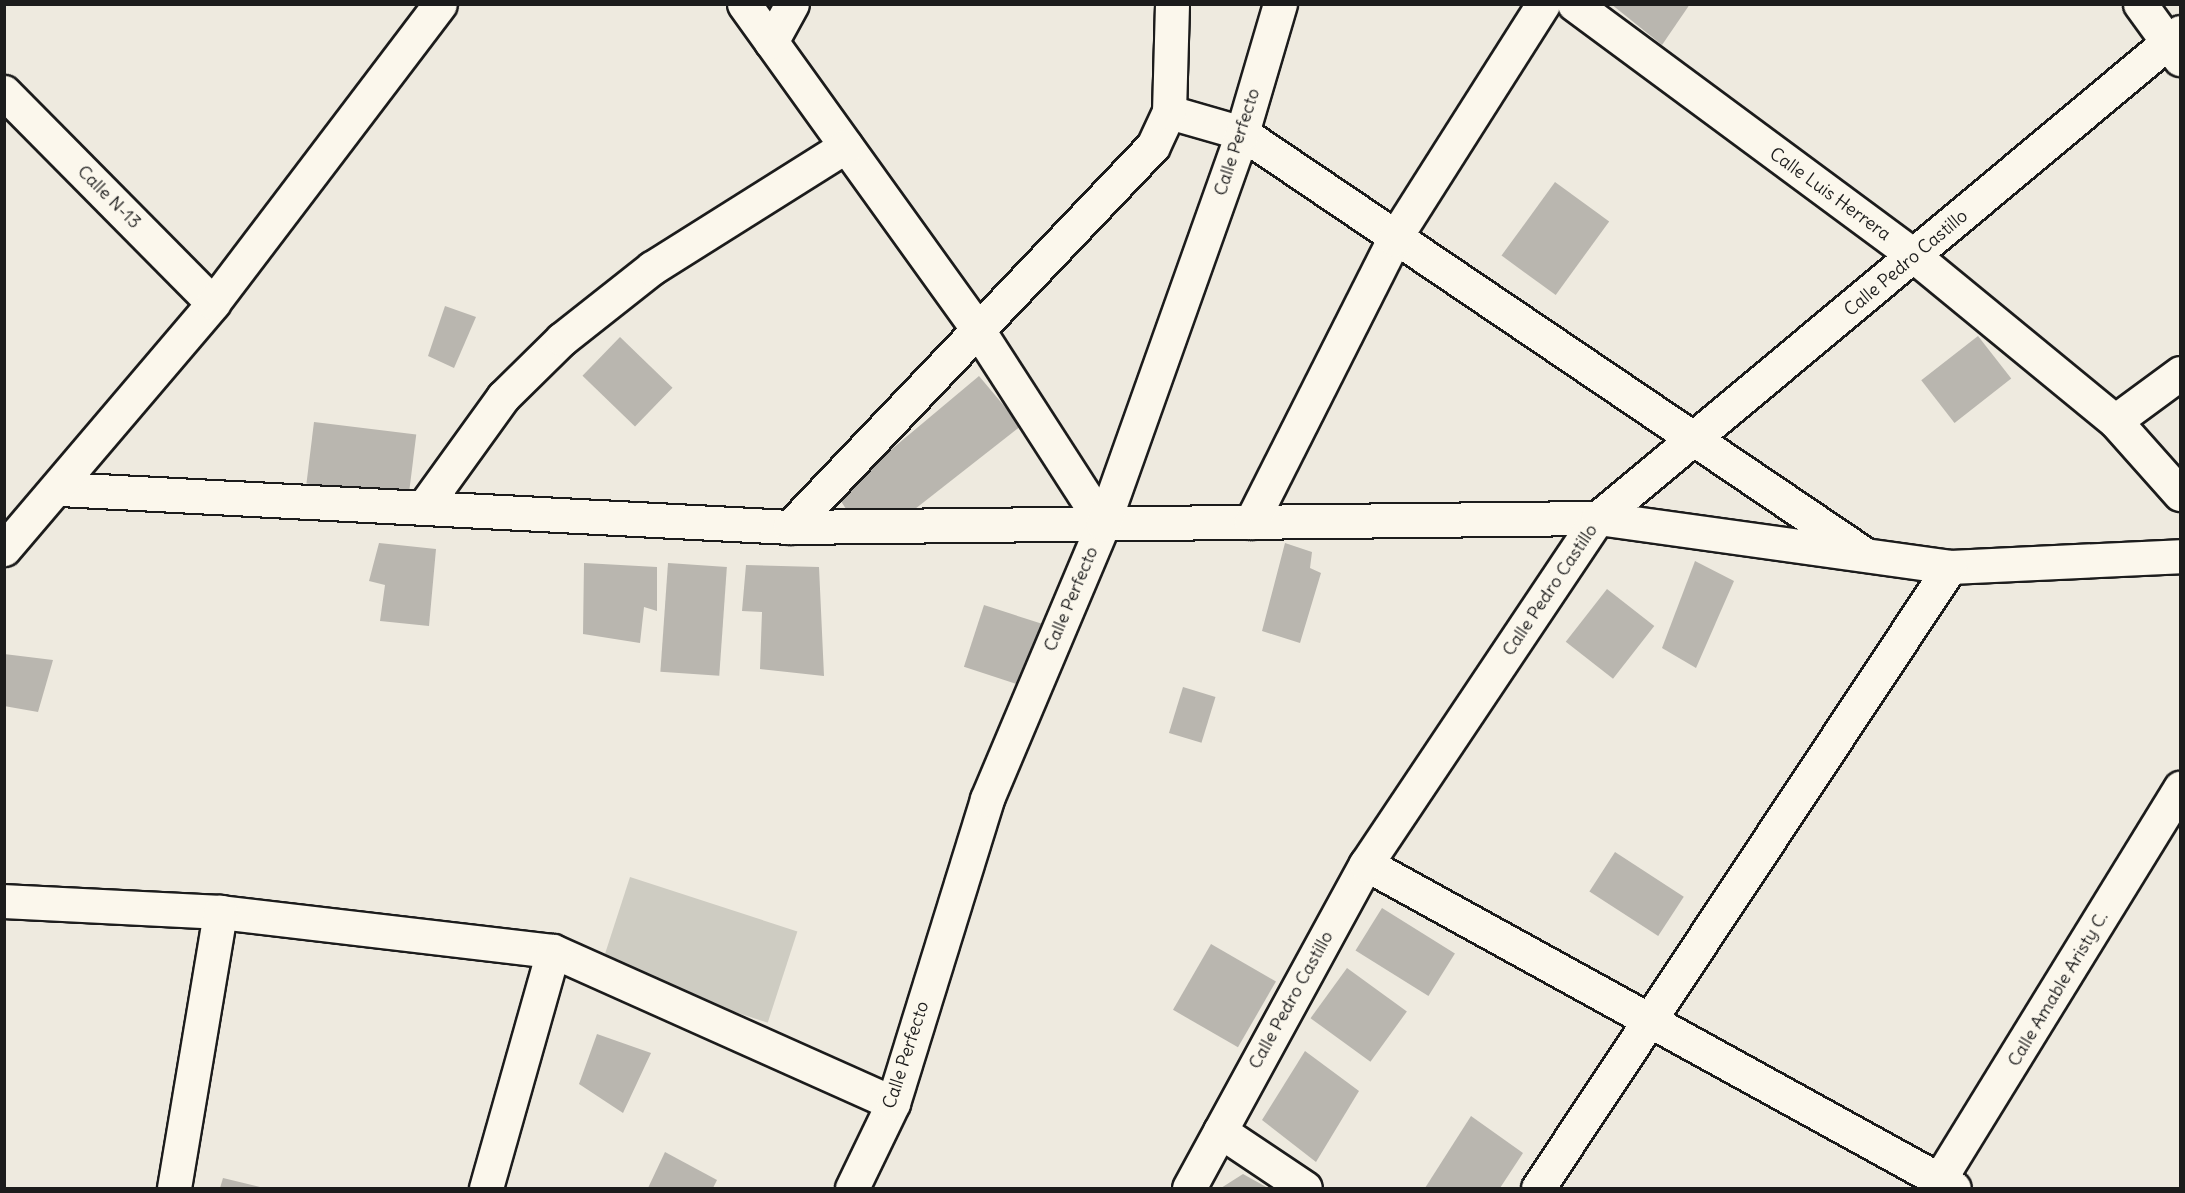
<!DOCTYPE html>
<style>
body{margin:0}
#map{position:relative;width:2185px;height:1193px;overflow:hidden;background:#eeeadf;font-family:Delius,sans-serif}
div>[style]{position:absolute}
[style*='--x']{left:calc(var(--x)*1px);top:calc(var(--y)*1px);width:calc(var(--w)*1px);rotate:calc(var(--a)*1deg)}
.green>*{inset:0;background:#ceccc2;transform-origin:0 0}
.building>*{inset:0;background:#b9b6af;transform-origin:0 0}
.roads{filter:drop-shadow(2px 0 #1c1c1c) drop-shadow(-2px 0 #1c1c1c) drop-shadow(0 2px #1c1c1c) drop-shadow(0 -2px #1c1c1c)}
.minor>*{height:33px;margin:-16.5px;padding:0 16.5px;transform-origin:16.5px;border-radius:16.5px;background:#fbf7ec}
span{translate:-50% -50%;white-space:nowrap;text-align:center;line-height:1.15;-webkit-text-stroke:6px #fbf7ec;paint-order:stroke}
.street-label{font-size:18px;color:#1c1c1c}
.frame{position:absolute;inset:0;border:6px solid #1c1c1c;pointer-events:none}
</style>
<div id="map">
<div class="green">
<div style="left:630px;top:877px;width:176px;height:96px;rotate:18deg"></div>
</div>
<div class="building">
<div style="clip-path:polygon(1611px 4px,1690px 4px,1662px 45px)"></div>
<div style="left:1555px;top:182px;width:67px;height:91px;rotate:36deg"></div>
<div style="clip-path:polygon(445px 306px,476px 317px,454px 368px,428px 356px)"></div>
<div style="left:1978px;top:336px;width:54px;height:72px;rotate:52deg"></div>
<div style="left:620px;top:337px;width:73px;height:54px;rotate:44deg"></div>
<div style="clip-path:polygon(979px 376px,1021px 426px,915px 509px,846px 509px,837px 495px)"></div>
<div style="left:314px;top:422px;width:103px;height:62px;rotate:7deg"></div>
<div style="clip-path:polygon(379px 543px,436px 549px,429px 626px,380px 621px,385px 585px,369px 581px)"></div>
<div style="clip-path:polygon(1285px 543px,1312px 552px,1310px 568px,1321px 573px,1300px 643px,1262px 631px)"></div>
<div style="clip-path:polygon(1695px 561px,1734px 581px,1696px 668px,1662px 648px)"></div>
<div style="clip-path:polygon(584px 563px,657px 567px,657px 611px,644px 607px,640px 643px,583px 634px)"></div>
<div style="left:668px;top:563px;width:59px;height:109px;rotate:4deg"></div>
<div style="clip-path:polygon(746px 565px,819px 567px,824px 676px,760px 669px,762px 612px,742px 611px)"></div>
<div style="left:1607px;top:589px;width:60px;height:67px;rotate:38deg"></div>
<div style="left:984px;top:605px;width:65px;height:65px;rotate:18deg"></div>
<div style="clip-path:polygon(4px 654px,53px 660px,38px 712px,4px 706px)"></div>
<div style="left:1183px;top:687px;width:34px;height:48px;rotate:17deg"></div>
<div style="left:1615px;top:852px;width:82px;height:47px;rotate:33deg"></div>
<div style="left:1382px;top:908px;width:86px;height:50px;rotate:32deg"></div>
<div style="left:1211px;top:944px;width:75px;height:76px;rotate:30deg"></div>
<div style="left:1347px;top:968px;width:74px;height:62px;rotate:36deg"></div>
<div style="clip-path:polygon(597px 1034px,651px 1053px,623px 1113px,579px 1084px)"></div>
<div style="clip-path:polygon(1305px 1051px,1359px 1091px,1316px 1162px,1262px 1120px)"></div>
<div style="clip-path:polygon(1471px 1116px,1523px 1153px,1500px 1188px,1425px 1188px)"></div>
<div style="clip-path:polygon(665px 1152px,717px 1180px,713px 1188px,648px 1188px)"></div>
<div style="clip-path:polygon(1243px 1174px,1268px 1188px,1221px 1188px)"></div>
<div style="clip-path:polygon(223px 1178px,264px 1188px,220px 1188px)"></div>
</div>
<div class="roads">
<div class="minor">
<div style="--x:744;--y:4;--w:405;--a:54.3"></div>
<div style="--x:980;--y:333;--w:227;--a:57.2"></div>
<div style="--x:1574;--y:4;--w:423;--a:36.5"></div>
<div style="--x:1914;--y:256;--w:260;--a:39.4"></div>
<div style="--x:2115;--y:421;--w:98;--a:48.3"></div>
<div style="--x:2140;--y:4;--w:68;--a:54"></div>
<div style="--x:771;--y:42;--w:43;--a:-61.1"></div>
<div style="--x:4;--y:92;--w:297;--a:45.3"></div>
<div style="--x:1169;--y:112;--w:76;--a:16"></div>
<div style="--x:1242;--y:133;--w:747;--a:34.09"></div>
<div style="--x:2115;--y:421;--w:81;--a:-36.4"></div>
<div style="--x:60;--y:489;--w:731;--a:2.98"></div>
<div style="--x:790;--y:527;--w:808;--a:-0.64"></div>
<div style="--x:1598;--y:518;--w:355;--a:7.9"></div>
<div style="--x:1950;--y:567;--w:230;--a:-2.7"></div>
<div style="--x:423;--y:508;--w:137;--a:-54.2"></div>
<div style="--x:503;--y:397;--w:83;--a:-44.5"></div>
<div style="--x:562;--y:339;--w:115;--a:-38.3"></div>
<div style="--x:652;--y:268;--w:229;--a:-32.2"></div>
<div style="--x:1251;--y:522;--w:317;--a:-63.2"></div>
<div style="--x:1394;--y:239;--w:278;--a:-57.6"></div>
<div style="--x:790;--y:527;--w:526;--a:-46.39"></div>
<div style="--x:1153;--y:146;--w:38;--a:-65"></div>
<div style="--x:1169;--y:112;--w:108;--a:-88.4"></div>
<div style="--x:4;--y:549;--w:323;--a:-49.6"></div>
<div style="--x:213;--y:303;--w:375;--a:-52.8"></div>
<div style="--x:1366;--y:864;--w:671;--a:28.86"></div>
<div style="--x:4;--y:901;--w:216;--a:2.9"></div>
<div style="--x:220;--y:912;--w:335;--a:6.7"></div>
<div style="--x:553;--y:951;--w:372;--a:24.1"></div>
<div style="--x:1220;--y:1131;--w:102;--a:33.8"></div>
<div style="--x:174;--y:1188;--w:280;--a:-80.5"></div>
<div style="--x:486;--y:1188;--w:246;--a:-74.2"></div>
<div style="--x:852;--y:1188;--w:94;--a:-64.2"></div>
<div style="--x:893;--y:1103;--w:318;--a:-72.8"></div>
<div style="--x:987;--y:799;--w:298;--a:-67.1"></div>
<div style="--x:1103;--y:524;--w:415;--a:-70.4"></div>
<div style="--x:1242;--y:133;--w:134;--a:-73.6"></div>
<div style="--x:1189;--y:1188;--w:369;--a:-61.4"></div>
<div style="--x:1366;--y:864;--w:417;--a:-56.2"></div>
<div style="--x:1598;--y:518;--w:758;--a:-39.86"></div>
<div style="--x:1538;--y:1188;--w:745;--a:-56.44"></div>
<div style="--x:1934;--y:1188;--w:470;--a:-58.4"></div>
</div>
</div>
<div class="street-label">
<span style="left:1237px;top:142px;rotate:-72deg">Calle Perfecto</span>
<span style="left:1830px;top:194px;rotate:36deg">Calle Luis Herrera</span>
<span style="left:109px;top:197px;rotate:45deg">Calle N-13</span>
<span style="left:1906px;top:263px;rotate:-40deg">Calle Pedro Castillo</span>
<span style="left:1550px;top:590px;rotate:-56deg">Calle Pedro Castillo</span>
<span style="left:1071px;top:599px;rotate:-67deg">Calle Perfecto</span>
<span style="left:2058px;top:989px;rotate:-59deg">Calle Amable Aristy C.</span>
<span style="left:1291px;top:1000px;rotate:-61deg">Calle Pedro Castillo</span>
<span style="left:906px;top:1055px;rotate:-72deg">Calle Perfecto</span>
</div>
<div class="frame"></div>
</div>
